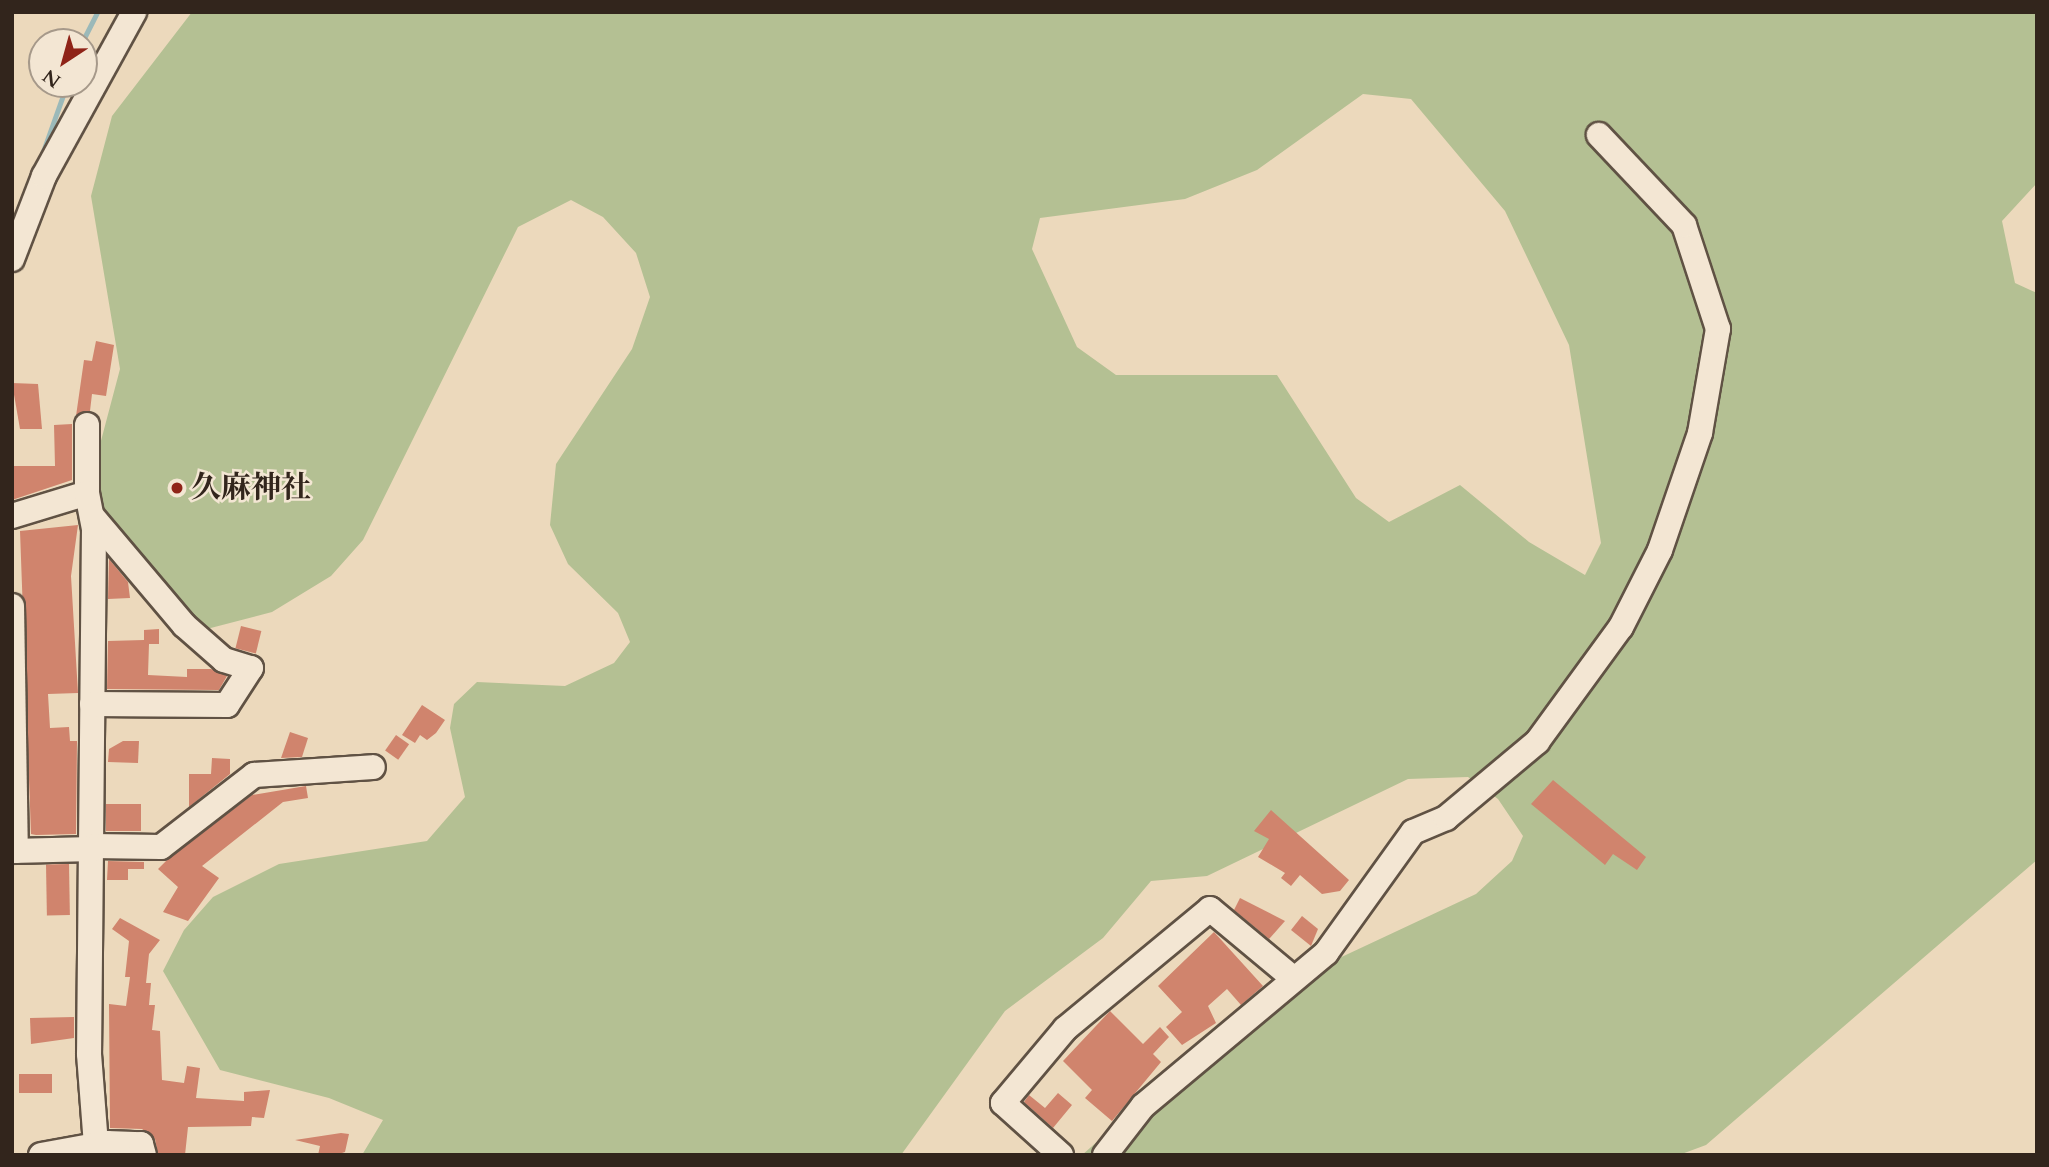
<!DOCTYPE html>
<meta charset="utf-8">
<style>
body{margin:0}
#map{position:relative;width:2049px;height:1167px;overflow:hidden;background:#ecd9bc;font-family:Cardo,"Noto Serif JP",serif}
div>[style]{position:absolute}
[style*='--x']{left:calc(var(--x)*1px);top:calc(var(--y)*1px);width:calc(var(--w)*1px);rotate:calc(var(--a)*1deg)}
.green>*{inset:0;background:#b4c093}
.stream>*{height:5px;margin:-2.5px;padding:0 2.5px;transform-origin:2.5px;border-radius:2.5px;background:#9bb9b9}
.building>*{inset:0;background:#d0846d;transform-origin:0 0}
.roads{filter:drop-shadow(2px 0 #605244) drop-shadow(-2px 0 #605244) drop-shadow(0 2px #605244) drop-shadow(0 -2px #605244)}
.minor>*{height:24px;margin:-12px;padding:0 12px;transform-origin:12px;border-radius:12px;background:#f3e6d3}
.dots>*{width:19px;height:19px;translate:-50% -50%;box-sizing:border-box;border:4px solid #f3e6d3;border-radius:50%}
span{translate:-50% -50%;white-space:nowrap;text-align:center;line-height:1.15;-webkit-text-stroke:5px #f3e6d3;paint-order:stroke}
.poi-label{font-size:30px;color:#32251c;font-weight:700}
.left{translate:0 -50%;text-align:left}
.frame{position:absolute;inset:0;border:14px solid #32251c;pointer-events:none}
.north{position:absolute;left:28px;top:28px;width:70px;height:70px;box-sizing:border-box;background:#f3e6d3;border:2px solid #a6998a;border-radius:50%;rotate:216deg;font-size:19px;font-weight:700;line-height:28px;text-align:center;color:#32251c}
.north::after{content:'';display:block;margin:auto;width:24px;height:32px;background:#8f2418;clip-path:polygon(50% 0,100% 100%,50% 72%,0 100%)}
</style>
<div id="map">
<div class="green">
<div style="clip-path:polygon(evenodd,192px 12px,2037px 12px,2037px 183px,2002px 221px,2015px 283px,2037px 293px,2037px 860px,1706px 1145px,1679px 1155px,1082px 1155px,1267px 992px,1476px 894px,1512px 861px,1523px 836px,1498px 799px,1468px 777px,1408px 779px,1207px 876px,1151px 881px,1103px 938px,1005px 1011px,901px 1155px,362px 1155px,383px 1120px,329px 1098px,220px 1070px,163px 971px,184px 930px,213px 897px,279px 864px,427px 841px,465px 797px,450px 728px,454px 704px,477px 682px,565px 686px,614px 663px,630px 642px,618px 613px,568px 564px,550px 525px,556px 464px,632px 349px,650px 297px,636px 253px,603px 217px,571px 200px,518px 227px,363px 540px,331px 576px,272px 612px,203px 630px,112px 530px,95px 495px,93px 471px,120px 369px,91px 196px,112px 116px,192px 12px,1363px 94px,1411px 99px,1505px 211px,1569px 345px,1601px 543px,1585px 575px,1529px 542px,1460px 485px,1389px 522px,1356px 498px,1277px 375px,1116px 375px,1077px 347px,1032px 249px,1040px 218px,1185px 199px,1257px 170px,1363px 94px)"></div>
</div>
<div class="stream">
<div style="--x:82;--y:42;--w:34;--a:-63"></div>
<div style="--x:41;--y:157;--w:77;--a:-70.4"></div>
</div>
<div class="building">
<div style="clip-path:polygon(96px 341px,114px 345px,106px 396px,92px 394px,90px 411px,76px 416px,84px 360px,92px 361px)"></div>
<div style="clip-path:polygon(12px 383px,38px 384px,42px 429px,20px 429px)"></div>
<div style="clip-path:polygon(72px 424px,72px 480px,12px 500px,12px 466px,55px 466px,54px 425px)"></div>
<div style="clip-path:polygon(78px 525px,71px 576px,78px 693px,48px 694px,50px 728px,69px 727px,70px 741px,77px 741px,76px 834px,36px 835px,31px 834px,20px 531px)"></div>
<div style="clip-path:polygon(109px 559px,128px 582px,130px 598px,108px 599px)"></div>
<div style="left:241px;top:626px;width:21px;height:23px;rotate:14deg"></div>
<div style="clip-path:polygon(159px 629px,159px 644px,149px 644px,148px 675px,187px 677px,187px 669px,211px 669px,227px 676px,219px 690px,107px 689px,108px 641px,144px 640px,144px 630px)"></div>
<div style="clip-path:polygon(422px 705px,445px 720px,436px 733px,427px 740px,420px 735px,415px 743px,402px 735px)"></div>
<div style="clip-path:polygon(290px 732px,308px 738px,302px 757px,281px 758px)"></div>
<div style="left:396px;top:735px;width:16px;height:19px;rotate:35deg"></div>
<div style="clip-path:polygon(123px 741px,139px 741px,138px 763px,108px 762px,109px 749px)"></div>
<div style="clip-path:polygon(212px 758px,230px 759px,230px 774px,189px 807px,189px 774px,211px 774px)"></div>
<div style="clip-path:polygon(1553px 780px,1646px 857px,1637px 870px,1613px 854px,1605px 865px,1531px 804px)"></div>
<div style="clip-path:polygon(306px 786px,308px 798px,283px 802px,202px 866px,219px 878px,188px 921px,163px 912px,178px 887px,158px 869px,167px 860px,252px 795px)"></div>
<div style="left:106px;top:804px;width:35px;height:27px"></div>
<div style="clip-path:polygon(1271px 810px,1349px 880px,1340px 891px,1322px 894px,1300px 875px,1291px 886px,1281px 878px,1285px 873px,1258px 857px,1269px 839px,1254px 831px)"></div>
<div style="clip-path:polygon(108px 861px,144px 862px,144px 869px,128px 869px,128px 880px,107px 880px)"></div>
<div style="left:69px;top:864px;width:51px;height:23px;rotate:89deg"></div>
<div style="clip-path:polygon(1240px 898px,1285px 921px,1269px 939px,1234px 910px)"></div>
<div style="clip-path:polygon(1302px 916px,1318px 929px,1311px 946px,1291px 930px)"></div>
<div style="clip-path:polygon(120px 918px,160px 940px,149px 954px,146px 983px,151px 983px,149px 1005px,155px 1005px,152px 1030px,160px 1031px,162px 1080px,184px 1083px,187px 1066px,200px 1068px,196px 1098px,244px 1101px,244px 1092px,270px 1090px,264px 1118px,252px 1117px,251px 1126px,188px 1127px,185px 1155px,158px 1155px,155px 1139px,142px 1129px,110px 1128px,109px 1004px,126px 1006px,130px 977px,125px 977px,129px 941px,112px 929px)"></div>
<div style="clip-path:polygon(1214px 932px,1263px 986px,1241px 1005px,1227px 989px,1208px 1006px,1216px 1023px,1182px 1045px,1166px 1027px,1182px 1012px,1158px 986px)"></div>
<div style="clip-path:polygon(1110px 1011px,1143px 1044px,1160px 1027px,1169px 1037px,1153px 1054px,1161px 1062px,1112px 1121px,1085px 1098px,1092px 1090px,1063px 1061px)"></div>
<div style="clip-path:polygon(74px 1017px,74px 1038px,31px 1044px,30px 1018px)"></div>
<div style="left:19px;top:1074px;width:33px;height:19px"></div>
<div style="clip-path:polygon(1058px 1093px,1072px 1105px,1053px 1128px,1024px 1102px,1029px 1095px,1045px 1108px)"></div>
<div style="clip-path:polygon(341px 1133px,349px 1134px,345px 1152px,336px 1155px,318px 1155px,320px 1146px,295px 1140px)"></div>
</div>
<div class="roads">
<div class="minor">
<div style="--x:12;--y:259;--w:89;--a:-68.9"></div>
<div style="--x:44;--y:176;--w:187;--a:-61.2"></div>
<div style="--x:87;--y:493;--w:68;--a:-90"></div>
<div style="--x:12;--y:516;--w:78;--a:-17"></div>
<div style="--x:87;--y:493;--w:36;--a:79"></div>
<div style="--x:94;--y:528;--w:526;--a:90.54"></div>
<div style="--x:89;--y:1054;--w:90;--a:85.6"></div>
<div style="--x:92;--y:516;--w:143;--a:49.8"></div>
<div style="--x:184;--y:625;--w:53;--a:41.2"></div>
<div style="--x:224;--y:660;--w:28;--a:17"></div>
<div style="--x:251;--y:668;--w:44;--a:123"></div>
<div style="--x:227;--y:705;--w:135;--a:-179.6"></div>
<div style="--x:12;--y:606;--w:245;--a:89.1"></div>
<div style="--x:93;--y:846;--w:68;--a:0.8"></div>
<div style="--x:161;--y:847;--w:118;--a:-37.7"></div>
<div style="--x:254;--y:775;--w:119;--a:-3.8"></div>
<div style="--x:12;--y:851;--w:81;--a:-1.4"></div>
<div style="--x:41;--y:1155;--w:67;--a:-10.3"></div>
<div style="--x:107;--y:1143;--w:34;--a:2"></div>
<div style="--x:141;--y:1144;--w:11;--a:75"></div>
<div style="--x:1061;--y:1155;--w:78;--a:-138.1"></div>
<div style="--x:1003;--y:1103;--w:97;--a:-50"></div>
<div style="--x:1065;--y:1029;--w:188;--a:-39.6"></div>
<div style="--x:1210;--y:909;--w:109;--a:39.8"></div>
<div style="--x:1105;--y:1155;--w:62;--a:-52.2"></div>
<div style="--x:1143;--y:1106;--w:239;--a:-39.9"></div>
<div style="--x:1326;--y:953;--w:149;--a:-54.3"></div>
<div style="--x:1413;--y:832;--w:36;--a:-23"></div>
<div style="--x:1446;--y:818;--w:119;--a:-39.9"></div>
<div style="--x:1537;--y:742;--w:142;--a:-53.9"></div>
<div style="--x:1621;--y:627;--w:86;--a:-63.1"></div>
<div style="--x:1660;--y:550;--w:124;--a:-71.1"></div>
<div style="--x:1700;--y:433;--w:106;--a:-80.2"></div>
<div style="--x:1718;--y:329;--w:109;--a:-108.1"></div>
<div style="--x:1684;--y:225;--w:124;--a:-133.4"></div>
</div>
</div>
<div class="dots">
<div style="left:177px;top:488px;background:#8f2418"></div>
</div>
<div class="poi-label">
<span class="left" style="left:191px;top:488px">久麻神社</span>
</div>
<div class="frame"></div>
<div class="north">N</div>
</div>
